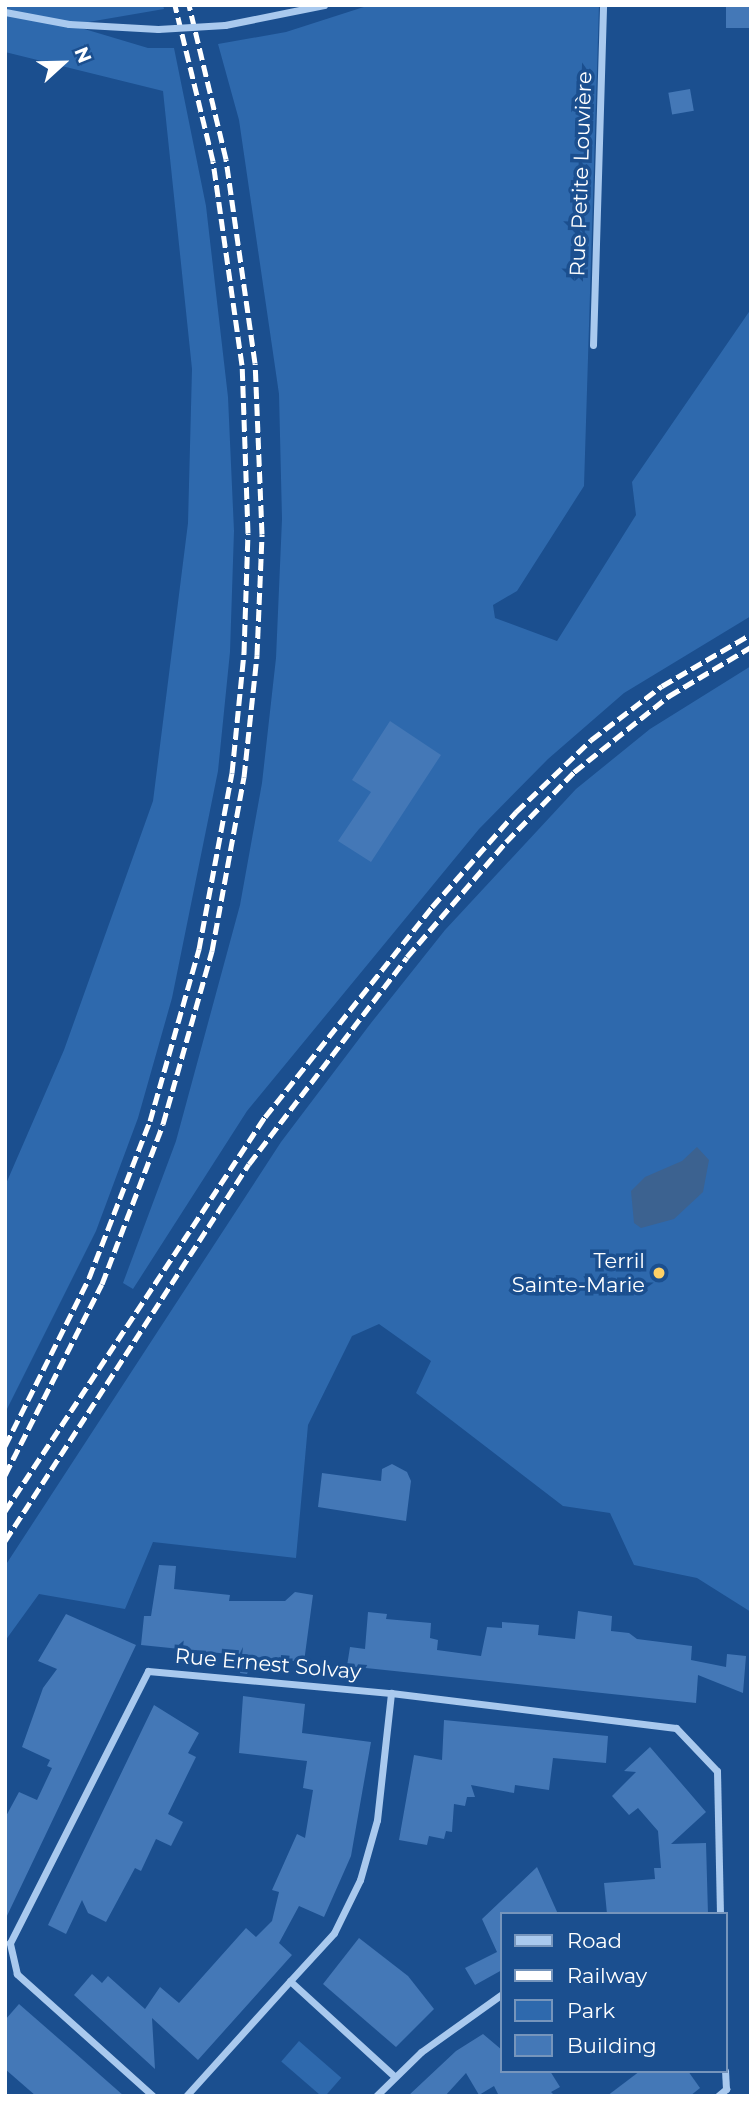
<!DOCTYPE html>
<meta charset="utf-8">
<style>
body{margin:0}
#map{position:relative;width:756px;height:2101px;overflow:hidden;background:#1b4f8f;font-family:Montserrat,sans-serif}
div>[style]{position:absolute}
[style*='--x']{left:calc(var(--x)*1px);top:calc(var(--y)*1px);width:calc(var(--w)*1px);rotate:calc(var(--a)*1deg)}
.green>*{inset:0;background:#2e69ad;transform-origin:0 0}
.water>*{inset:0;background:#3c6290}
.building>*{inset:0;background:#4478b7;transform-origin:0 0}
.minor>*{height:7px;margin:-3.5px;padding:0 3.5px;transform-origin:3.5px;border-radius:3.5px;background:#a9c9ee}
.rail>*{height:5px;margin-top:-2.5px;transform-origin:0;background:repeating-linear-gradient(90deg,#fff 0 12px,transparent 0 17px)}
.minor-bridge>*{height:7px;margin:-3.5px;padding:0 3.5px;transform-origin:3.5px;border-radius:3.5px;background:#a9c9ee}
.dots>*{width:19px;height:19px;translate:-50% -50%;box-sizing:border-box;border:4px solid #1b4f8f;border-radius:50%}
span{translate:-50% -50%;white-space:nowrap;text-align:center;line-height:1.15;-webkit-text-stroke:7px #1b4f8f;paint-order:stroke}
.street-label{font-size:21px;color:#fff}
.poi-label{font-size:21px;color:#fff}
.right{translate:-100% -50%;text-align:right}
.frame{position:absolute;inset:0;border:7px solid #fff;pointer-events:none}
.legend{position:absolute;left:500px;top:1912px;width:228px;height:161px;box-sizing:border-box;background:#1b4f8f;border:2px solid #7695bc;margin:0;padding:9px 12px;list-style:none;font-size:21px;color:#fff}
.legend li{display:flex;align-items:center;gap:14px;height:35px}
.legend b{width:35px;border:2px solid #7695bc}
.north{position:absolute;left:28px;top:28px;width:70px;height:70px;-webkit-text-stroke:5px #1b4f8f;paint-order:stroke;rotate:68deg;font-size:19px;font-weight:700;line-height:28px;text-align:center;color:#fff}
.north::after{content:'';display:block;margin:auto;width:24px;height:32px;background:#fff;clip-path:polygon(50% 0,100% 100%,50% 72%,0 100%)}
</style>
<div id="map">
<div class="green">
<div style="clip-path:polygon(5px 5px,163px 5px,164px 9px,71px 25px,148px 48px,174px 48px,206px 206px,228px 397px,234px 531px,230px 652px,218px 771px,172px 998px,138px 1118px,96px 1231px,5px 1413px,5px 1186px,64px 1050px,153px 801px,188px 523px,192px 369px,163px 91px,5px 52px)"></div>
<div style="clip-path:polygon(370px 5px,599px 5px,584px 486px,517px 591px,493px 605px,495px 618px,557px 641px,636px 515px,632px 482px,751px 309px,751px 616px,624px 693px,548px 759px,479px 829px,247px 1111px,133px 1289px,123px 1283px,176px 1141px,240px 905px,262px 783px,276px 658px,282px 519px,279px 394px,239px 120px,218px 44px,286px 32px)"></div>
<div style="clip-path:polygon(751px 666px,751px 1612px,697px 1578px,634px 1565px,610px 1513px,563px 1506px,416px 1393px,431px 1361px,379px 1324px,352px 1336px,308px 1425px,296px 1558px,153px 1542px,125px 1609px,39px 1594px,5px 1641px,5px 1566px,281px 1142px,371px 1023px,445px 930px,576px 789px,650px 729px)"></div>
<div style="left:299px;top:2041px;width:56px;height:27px;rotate:41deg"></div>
</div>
<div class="water">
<div style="clip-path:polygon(697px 1147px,709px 1160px,703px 1192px,674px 1219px,641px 1228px,634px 1223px,631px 1191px,645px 1177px,682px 1161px)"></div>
</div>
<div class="building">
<div style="left:726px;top:5px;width:25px;height:23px"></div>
<div style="left:690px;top:89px;width:22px;height:22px;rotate:80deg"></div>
<div style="clip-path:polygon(390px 721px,441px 755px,371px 862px,338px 841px,371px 792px,352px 780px)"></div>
<div style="clip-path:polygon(392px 1464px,407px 1472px,411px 1481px,406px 1521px,318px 1507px,322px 1473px,381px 1481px,382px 1469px)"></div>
<div style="clip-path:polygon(159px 1565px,176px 1566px,174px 1589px,230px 1595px,229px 1601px,285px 1601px,295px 1592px,313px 1595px,304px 1662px,255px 1657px,247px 1674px,240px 1673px,243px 1647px,239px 1655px,141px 1645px,144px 1616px,151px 1616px)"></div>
<div style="clip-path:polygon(578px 1611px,612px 1616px,611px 1631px,629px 1633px,637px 1639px,692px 1646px,691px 1660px,726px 1667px,727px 1654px,746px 1656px,743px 1693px,698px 1675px,696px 1703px,347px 1666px,350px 1647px,365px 1649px,368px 1612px,387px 1614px,386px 1619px,431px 1623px,430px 1638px,438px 1640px,437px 1650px,481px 1656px,487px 1627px,502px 1628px,502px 1622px,539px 1625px,538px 1635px,575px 1639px)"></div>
<div style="clip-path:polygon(66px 1614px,136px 1645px,5px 1920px,5px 1818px,19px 1792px,37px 1800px,52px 1768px,47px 1766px,50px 1760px,22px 1747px,43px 1688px,57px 1669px,38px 1661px)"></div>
<div style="clip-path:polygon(243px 1696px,305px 1704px,302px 1733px,371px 1742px,351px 1856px,324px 1917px,299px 1906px,279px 1943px,292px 1955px,198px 2060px,152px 2018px,155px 2069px,74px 1995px,92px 1974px,102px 1983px,108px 1976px,145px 2009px,160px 1987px,179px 2003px,246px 1928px,256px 1937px,272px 1921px,279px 1892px,272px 1890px,297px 1834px,305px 1838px,313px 1790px,303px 1788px,307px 1761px,239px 1753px)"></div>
<div style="clip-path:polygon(154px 1705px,199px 1733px,188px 1753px,196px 1757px,168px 1814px,183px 1822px,171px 1846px,156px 1839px,141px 1871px,135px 1868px,106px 1922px,88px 1913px,82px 1900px,66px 1934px,48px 1925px)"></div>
<div style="clip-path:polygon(444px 1720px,608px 1736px,606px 1763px,553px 1758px,549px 1790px,515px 1785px,514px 1793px,471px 1785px,475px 1797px,467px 1797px,465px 1806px,454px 1804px,452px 1832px,446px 1831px,444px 1839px,429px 1836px,427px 1845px,399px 1840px,414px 1755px,442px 1760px)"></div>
<div style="clip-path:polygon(650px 1747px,706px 1812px,671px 1844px,706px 1843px,708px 1914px,607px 1914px,604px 1883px,655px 1879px,654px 1868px,661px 1868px,658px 1831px,638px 1808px,629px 1815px,612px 1796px,636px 1772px,624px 1771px)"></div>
<div style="clip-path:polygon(537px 1867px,558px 1914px,502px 1914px,502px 1970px,475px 1985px,465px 1968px,497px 1952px,482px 1919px)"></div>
<div style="clip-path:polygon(359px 1938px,408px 1976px,434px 2009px,396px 2047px,323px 1984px)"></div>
<div style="clip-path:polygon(19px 2004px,74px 2052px,124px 2096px,36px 2096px,5px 2069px,5px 2020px)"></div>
<div style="clip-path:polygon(483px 2034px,502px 2050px,502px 2071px,550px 2071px,560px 2087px,551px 2092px,555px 2096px,499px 2096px,494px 2086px,479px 2095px,466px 2073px,445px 2096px,408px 2096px,456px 2051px)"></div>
<div style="clip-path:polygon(640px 2071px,688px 2071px,700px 2088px,690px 2096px,607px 2096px)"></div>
</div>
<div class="minor">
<div style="--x:5;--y:12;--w:65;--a:10.6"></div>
<div style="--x:69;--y:24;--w:89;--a:3.2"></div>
<div style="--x:225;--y:25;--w:101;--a:-11.4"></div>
<div style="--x:593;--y:345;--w:340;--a:-88.3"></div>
<div style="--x:290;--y:1981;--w:65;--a:-47.5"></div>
<div style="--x:334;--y:1933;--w:59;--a:-63.9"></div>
<div style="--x:360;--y:1880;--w:62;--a:-74.2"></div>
<div style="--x:377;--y:1820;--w:128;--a:-83.7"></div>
<div style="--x:153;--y:2096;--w:183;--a:-138.1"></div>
<div style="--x:17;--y:1974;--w:32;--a:-103"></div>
<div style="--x:10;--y:1943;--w:305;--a:-63.1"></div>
<div style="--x:148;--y:1671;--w:244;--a:5.2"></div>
<div style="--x:391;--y:1693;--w:287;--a:7"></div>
<div style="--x:676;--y:1728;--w:59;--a:46.4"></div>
<div style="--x:717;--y:1771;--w:143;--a:88.8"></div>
<div style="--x:186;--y:2096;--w:155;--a:-47.9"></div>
<div style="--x:290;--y:1981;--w:141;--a:42.4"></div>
<div style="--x:376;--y:2096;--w:63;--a:-44.4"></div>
<div style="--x:421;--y:2052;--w:100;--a:-35.6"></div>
<div style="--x:718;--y:2096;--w:11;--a:-41"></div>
<div style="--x:726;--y:2089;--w:18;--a:-93"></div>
</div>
<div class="rail">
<div style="--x:5;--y:1446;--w:188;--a:-63.4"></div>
<div style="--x:89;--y:1278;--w:168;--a:-68.8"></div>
<div style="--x:150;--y:1121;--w:179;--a:-74.1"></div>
<div style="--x:199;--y:949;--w:179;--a:-79.4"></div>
<div style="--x:232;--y:773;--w:121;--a:-84.3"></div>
<div style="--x:244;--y:653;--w:120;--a:-88.1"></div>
<div style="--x:248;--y:533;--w:168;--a:-92"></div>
<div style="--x:242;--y:365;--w:206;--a:-98.1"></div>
<div style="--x:213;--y:161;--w:161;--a:-103.7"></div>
<div style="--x:5;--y:1475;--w:214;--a:-63.1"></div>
<div style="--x:102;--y:1284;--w:171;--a:-69.1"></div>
<div style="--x:163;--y:1124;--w:180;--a:-74.2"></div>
<div style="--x:212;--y:951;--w:177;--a:-79.6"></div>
<div style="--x:244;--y:777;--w:123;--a:-83.9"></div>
<div style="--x:257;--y:655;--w:121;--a:-87.6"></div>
<div style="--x:262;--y:534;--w:171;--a:-92.3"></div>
<div style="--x:255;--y:363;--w:206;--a:-98.1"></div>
<div style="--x:226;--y:159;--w:158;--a:-103.5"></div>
<div style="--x:5;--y:1511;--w:472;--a:-56.6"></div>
<div style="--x:265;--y:1117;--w:268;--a:-51.5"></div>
<div style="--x:432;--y:907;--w:127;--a:-48.5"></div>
<div style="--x:516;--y:812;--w:104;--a:-43.8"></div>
<div style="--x:591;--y:740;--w:89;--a:-37.3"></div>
<div style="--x:662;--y:686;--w:103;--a:-30.3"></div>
<div style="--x:5;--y:1541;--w:449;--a:-57.1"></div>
<div style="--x:249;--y:1164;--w:260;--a:-52.6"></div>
<div style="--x:407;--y:957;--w:152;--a:-49.3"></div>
<div style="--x:506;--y:842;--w:98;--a:-45.8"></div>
<div style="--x:574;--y:772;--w:122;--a:-38.7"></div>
<div style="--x:669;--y:696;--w:96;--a:-30.9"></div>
</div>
<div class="minor-bridge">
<div style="--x:158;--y:29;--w:67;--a:-3.4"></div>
</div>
<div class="dots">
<div style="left:659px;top:1273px;background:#ffd166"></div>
</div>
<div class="street-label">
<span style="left:581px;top:174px;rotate:-88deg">Rue Petite Louvière</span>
<span style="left:268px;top:1664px;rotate:5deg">Rue Ernest Solvay</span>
</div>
<div class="poi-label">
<span class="right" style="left:645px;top:1273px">Terril<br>Sainte-Marie</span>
</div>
<div class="frame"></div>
<ul class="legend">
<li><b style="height:9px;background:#a9c9ee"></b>Road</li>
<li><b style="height:9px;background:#fff"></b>Railway</li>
<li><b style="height:19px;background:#2e69ad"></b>Park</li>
<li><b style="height:19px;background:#4478b7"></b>Building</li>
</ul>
<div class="north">N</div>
</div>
